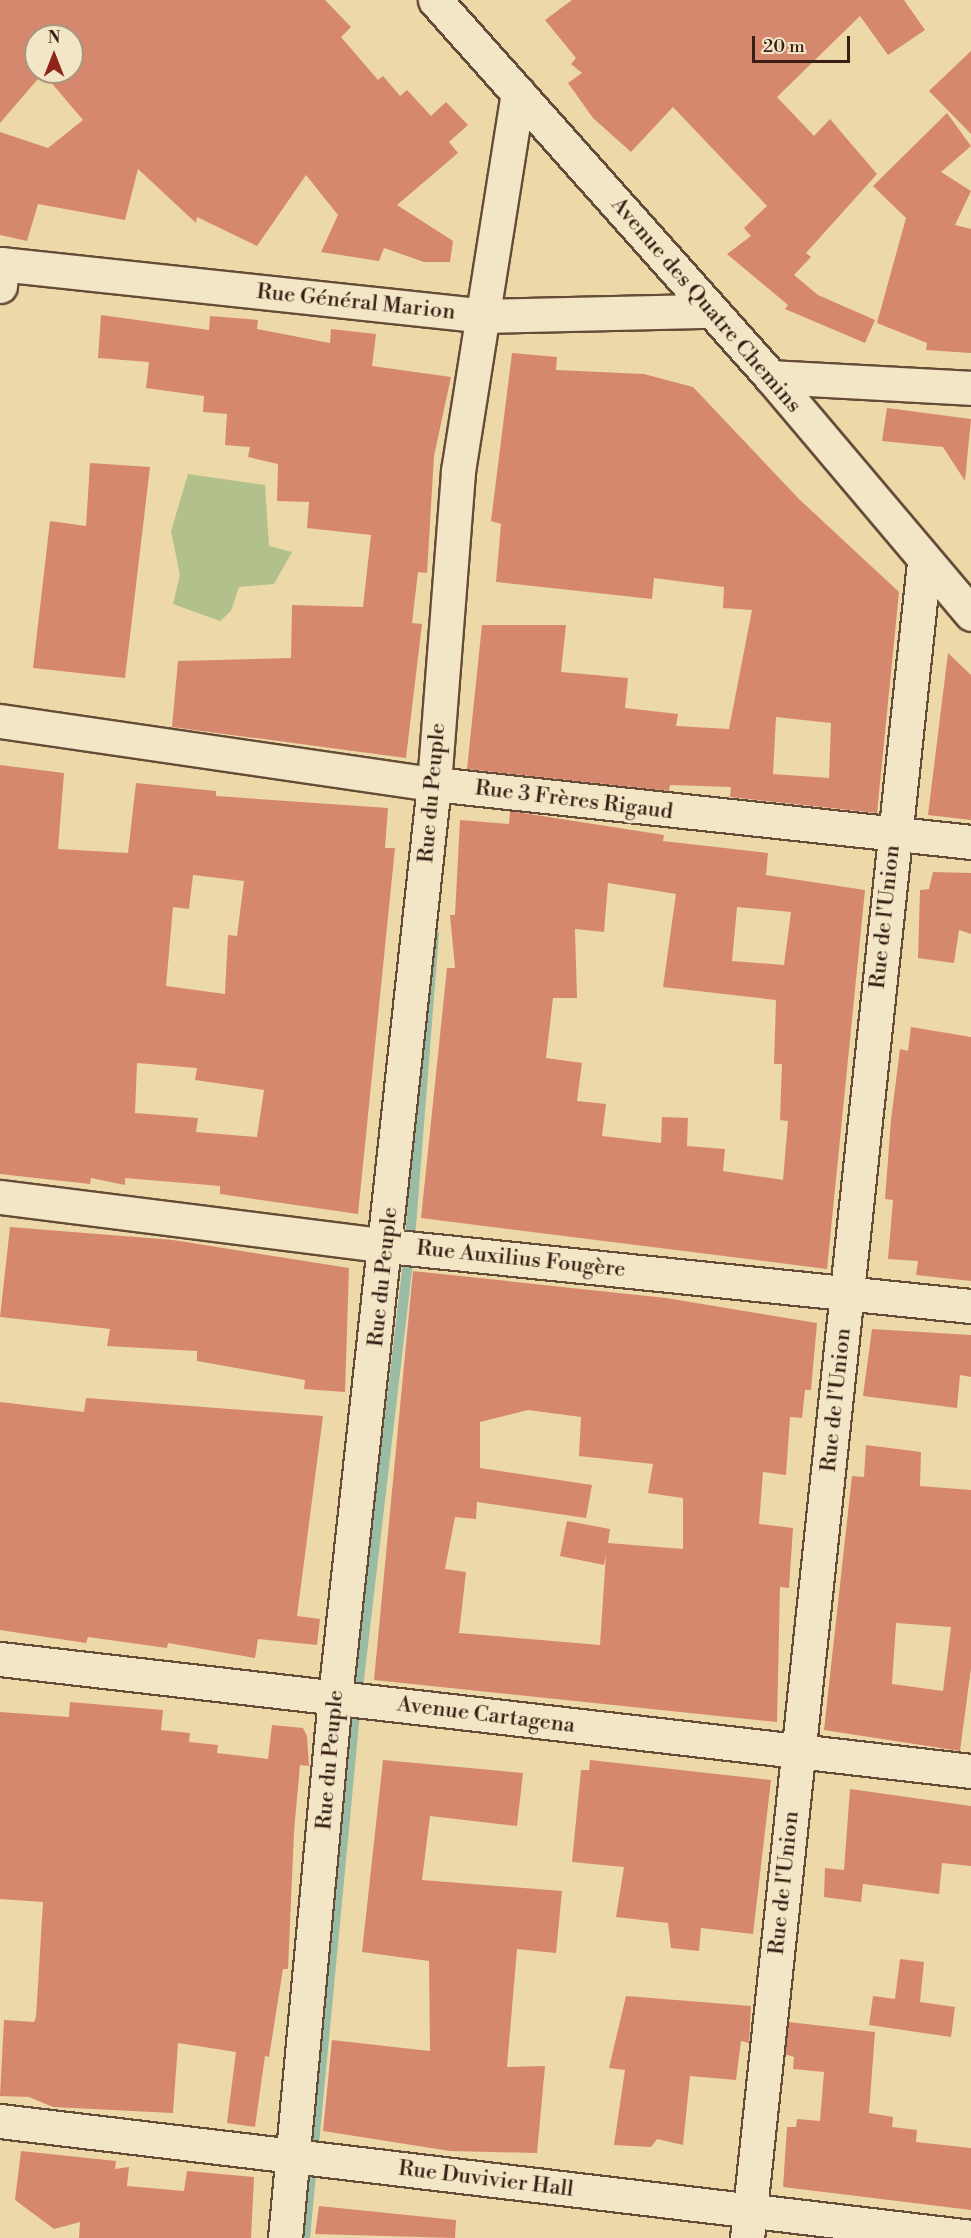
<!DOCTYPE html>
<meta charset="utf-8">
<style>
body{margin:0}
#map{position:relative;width:971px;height:2238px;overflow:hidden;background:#edd8a8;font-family:"Libre Bodoni",serif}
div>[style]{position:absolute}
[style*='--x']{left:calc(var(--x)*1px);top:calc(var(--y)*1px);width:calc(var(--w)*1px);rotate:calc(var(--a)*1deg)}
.green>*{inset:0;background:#b2c08c}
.stream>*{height:10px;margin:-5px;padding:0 5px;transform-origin:5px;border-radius:5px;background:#9abba4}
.building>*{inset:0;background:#d6886f}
.roads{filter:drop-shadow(2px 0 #654c39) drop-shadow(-2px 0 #654c39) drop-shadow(0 2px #654c39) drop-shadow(0 -2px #654c39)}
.minor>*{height:33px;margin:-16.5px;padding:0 16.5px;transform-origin:16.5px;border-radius:16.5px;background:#f3e6c6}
.tertiary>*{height:33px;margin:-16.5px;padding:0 16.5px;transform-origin:16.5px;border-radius:16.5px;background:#f3e6c6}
.secondary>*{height:33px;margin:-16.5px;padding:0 16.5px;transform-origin:16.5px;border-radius:16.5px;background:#f3e6c6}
span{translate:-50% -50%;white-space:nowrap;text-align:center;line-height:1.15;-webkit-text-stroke:6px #f3e6c6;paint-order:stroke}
.street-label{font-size:22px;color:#381e14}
.north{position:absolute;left:24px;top:24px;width:60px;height:60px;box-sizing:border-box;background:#f3e6c6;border:2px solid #a8967f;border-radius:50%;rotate:0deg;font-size:16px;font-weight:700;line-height:24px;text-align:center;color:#381e14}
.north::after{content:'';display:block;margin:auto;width:21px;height:27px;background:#8f2418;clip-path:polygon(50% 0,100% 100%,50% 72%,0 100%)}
.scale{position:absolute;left:752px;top:36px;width:98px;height:27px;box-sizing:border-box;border:3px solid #381e14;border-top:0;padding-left:8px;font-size:18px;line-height:21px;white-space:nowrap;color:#381e14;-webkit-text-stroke:4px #f3e6c6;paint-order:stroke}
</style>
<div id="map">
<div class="green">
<div style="clip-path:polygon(188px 474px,265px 485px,269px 546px,292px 552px,274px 584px,239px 587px,231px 611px,220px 621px,173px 604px,180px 575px,171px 531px)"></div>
</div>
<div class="stream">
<div style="--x:305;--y:2238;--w:527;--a:-84.56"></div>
<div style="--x:355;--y:1713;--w:452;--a:-83.3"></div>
<div style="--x:408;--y:1264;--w:331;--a:-85.5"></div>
</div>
<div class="building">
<div style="clip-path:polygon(evenodd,0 0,325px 0,351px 27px,341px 37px,378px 80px,383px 76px,400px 96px,407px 90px,431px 116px,446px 102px,468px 125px,449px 142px,458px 153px,397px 205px,453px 241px,450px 262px,424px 262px,384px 248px,379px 261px,321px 252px,338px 215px,306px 175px,257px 246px,197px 217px,196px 223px,138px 169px,125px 220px,38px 204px,27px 241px,0 235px,0 132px,48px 148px,83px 120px,43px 73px,0 123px,0 0,36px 36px,72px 36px,72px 72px,36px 72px,36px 36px)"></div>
<div style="clip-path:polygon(572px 0,904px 0,925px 30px,888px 55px,860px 16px,777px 97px,814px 136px,830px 119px,877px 174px,806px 253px,811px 257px,794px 275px,818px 295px,875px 320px,865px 343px,785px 309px,788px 305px,727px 254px,751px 236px,744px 228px,767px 206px,673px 107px,631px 152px,593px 118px,568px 83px,582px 73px,571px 64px,576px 58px,545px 20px)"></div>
<div style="clip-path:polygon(971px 51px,971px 134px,929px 91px)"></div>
<div style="clip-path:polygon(947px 113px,971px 146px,941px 172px,971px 191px,955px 225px,971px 229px,971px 353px,926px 350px,927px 343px,877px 323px,906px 218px,873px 186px)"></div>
<div style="clip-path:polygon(101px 315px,209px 330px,210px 316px,258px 320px,257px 329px,330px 343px,331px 329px,376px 334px,372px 366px,451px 377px,434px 456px,427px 573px,418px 572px,412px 623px,422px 624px,406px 758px,172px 727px,178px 661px,291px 658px,292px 605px,363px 607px,371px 535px,307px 528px,309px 502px,277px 501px,278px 464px,248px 457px,250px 447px,225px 445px,227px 414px,203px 412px,204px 396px,146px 388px,149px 362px,98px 358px)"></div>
<div style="clip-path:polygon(evenodd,512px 353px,557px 357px,556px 370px,644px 374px,693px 387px,799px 499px,899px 592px,877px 813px,730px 797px,731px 787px,670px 785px,669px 791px,467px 769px,482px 625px,566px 625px,561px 672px,628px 678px,625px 708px,678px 714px,676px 726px,729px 729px,752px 610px,723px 608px,724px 587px,654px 578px,652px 599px,496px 582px,501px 524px,491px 521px,512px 353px,776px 717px,831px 723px,829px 778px,773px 774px,776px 717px)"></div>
<div style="clip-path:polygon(887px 408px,971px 419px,965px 481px,943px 447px,882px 441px)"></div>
<div style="clip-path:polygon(90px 463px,150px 467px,125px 678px,33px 668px,50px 521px,86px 526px)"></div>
<div style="clip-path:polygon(948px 653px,971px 675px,971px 820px,928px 815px)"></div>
<div style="clip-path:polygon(evenodd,0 765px,64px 773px,58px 849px,128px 853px,136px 783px,216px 791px,216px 796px,388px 808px,385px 848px,395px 848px,358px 1214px,220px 1194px,220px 1186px,125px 1178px,125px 1185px,91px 1178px,90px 1184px,0 1174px,0 765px,193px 875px,244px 881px,237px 936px,228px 935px,225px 994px,166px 986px,173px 907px,189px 909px,193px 875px,0 765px,137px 1063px,197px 1068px,195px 1080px,264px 1090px,257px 1137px,196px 1132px,198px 1118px,135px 1113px,137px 1063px)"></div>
<div style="clip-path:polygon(evenodd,510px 811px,664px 835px,663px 841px,768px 853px,766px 875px,865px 890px,827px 1269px,421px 1218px,447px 968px,455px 968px,450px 915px,455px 915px,460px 820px,509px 824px,510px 811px,608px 883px,676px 894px,663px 987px,776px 1000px,774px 1064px,782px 1064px,780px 1120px,788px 1121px,783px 1180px,723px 1171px,725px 1149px,687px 1146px,688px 1118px,662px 1117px,661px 1143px,602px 1136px,606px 1104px,577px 1101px,582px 1063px,546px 1058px,553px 998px,577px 998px,575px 929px,604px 932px,608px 883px,510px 811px,737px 907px,791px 912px,784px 965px,732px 961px,737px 907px)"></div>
<div style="clip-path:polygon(933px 872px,971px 873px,971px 934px,959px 930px,954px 963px,918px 958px,920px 890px,929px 889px)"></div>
<div style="clip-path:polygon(911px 1027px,971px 1037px,971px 1281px,916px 1275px,918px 1261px,888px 1259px,893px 1200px,885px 1199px,891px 1120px,900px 1049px,908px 1051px)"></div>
<div style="clip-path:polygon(10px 1227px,173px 1240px,349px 1268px,345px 1392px,304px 1389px,305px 1380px,197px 1361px,197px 1351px,107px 1346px,110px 1329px,0 1317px)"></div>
<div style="clip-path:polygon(evenodd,413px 1271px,666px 1298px,817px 1323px,811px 1390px,805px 1390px,802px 1418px,790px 1417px,786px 1475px,763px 1472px,759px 1524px,793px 1528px,789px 1588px,780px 1587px,777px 1722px,374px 1680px,413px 1271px,528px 1410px,581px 1417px,579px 1456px,653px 1464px,648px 1493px,683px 1498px,683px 1549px,608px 1543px,610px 1529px,567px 1521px,560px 1556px,604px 1565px,606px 1554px,600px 1645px,459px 1633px,466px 1572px,445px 1569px,455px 1517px,476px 1519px,477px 1502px,586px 1518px,592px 1485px,480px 1468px,480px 1422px,528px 1410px)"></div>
<div style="clip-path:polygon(872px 1329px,971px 1335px,971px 1377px,960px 1375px,957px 1408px,863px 1396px)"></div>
<div style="clip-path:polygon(86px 1398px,323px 1416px,297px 1616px,320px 1619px,317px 1645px,258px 1639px,255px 1658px,168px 1643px,167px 1648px,88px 1637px,86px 1643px,0 1630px,0 1402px,84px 1412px)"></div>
<div style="clip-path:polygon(evenodd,866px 1445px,921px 1452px,920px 1486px,971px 1490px,971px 1668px,960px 1751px,824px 1730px,852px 1476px,864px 1477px,866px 1445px,896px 1623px,951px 1627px,943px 1691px,892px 1684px,896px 1623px)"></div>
<div style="clip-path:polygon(70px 1702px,163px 1710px,161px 1730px,190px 1733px,189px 1742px,218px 1745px,217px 1753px,268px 1759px,272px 1725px,303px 1728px,307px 1736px,309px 1766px,300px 1765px,294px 1832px,288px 1969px,283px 1969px,269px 2057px,265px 2056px,255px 2127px,227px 2123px,236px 2052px,178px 2043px,173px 2113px,53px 2107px,29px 2097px,0 2096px,4px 2020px,34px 2022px,36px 2017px,43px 1902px,0 1899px,0 1712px,69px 1717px)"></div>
<div style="clip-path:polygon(383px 1760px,523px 1773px,517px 1826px,430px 1816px,422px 1880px,562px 1891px,556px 1953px,517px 1949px,507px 2067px,545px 2066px,537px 2153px,450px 2151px,323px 2131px,332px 2040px,430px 2051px,429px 1961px,362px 1952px)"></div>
<div style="clip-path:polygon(590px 1760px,771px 1780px,753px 1934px,701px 1928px,699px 1951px,671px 1948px,668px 1923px,616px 1917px,624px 1867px,572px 1862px,581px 1770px,589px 1770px)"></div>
<div style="clip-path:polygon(850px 1789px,971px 1806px,971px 1866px,942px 1863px,939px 1894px,863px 1884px,861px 1902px,824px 1897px,825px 1868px,844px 1870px)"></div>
<div style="clip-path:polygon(900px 1959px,924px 1962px,920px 2002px,955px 2007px,951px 2037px,869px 2025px,873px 1996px,895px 1999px)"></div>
<div style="clip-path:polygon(626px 1996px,751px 2006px,749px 2043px,741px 2041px,736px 2080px,690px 2076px,683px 2145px,657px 2139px,651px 2147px,614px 2145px,625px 2070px,609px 2068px)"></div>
<div style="clip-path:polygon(789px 2022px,875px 2032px,869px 2113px,893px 2117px,892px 2127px,917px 2130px,916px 2142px,971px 2148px,971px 2210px,783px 2187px,787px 2127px,796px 2127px,797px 2119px,820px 2121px,824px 2072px,793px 2069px,794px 2057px,785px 2054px)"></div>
<div style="clip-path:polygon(21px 2151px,116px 2161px,115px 2169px,129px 2167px,127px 2186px,184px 2191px,187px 2171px,254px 2177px,251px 2238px,79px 2238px,80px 2222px,54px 2229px,15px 2200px)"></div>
<div style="clip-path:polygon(319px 2206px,456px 2220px,455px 2238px,315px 2234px)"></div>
</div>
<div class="roads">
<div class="minor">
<div style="--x:0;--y:286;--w:22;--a:-85"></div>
<div style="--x:771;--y:377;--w:200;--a:3.1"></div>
<div style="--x:0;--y:721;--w:439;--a:8.3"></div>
<div style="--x:434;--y:784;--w:540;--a:6.16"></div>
<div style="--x:0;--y:1197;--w:390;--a:7.2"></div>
<div style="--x:387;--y:1246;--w:587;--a:5.87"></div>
<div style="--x:0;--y:1659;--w:977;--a:6.58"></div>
<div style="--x:285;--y:2238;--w:543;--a:-84.72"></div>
<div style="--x:335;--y:1697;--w:918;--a:-83.81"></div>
<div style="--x:434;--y:784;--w:314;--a:-85.6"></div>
<div style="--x:458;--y:471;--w:383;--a:-81"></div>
<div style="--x:747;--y:2238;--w:1685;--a:-83.97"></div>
</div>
<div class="tertiary">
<div style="--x:0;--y:264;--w:487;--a:6.1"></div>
<div style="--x:484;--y:316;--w:228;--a:-1.3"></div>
<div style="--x:0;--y:2121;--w:978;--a:6.81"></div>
</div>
<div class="secondary">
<div style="--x:435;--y:0;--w:505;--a:48.29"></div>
<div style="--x:771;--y:377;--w:310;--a:49.8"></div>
</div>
</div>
<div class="street-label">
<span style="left:356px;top:302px;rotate:6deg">Rue Général Marion</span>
<span style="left:706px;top:305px;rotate:49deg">Avenue des Quatre Chemins</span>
<span style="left:432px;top:793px;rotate:-85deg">Rue du Peuple</span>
<span style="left:574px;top:800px;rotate:7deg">Rue 3 Frères Rigaud</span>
<span style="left:885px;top:917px;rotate:-84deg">Rue de l'Union</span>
<span style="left:521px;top:1259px;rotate:6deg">Rue Auxilius Fougère</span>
<span style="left:383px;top:1277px;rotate:-84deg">Rue du Peuple</span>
<span style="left:836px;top:1400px;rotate:-84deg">Rue de l'Union</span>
<span style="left:486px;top:1715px;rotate:7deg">Avenue Cartagena</span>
<span style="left:330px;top:1760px;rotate:-85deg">Rue du Peuple</span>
<span style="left:784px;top:1883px;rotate:-84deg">Rue de l'Union</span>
<span style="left:486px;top:2179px;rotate:7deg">Rue Duvivier Hall</span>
</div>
<div class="north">N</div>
<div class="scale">20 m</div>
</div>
